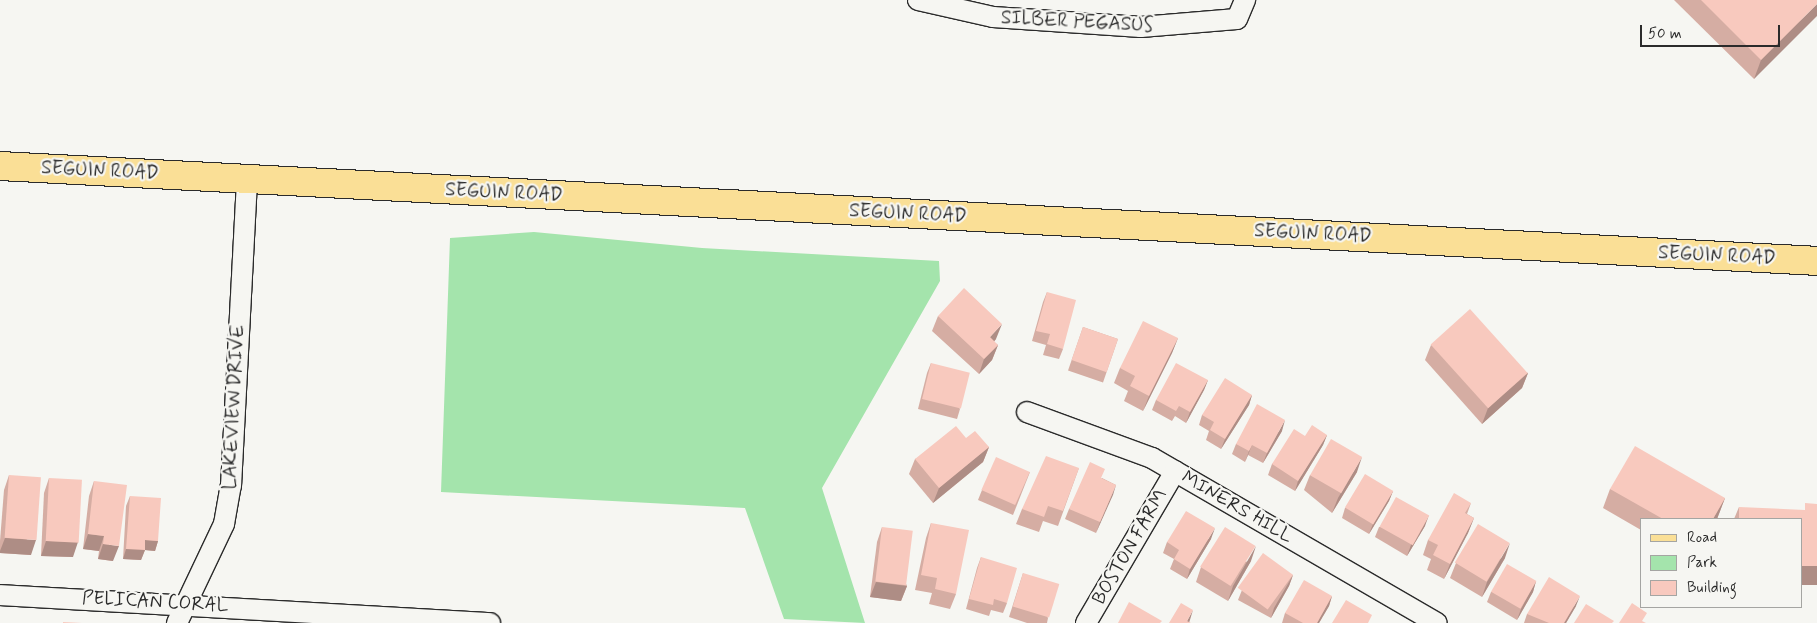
<!DOCTYPE html>
<style>
body{margin:0}
#map{position:relative;width:1817px;height:623px;overflow:hidden;background:#f6f6f2;font-family:Mynerve,sans-serif}
div>[style]{position:absolute}
[style*='--x']{left:calc(var(--x)*1px);top:calc(var(--y)*1px);width:calc(var(--w)*1px);rotate:calc(var(--a)*1deg)}
.green>*{inset:0;background:#a4e4ac}
.roads{filter:drop-shadow(1px 0 #2b2b2b) drop-shadow(-1px 0 #2b2b2b) drop-shadow(0 1px #2b2b2b) drop-shadow(0 -1px #2b2b2b)}
.minor>*{height:20px;margin:-10px;padding:0 10px;transform-origin:10px;border-radius:10px;background:#f6f6f2}
.primary>*{height:28px;margin:-14px;padding:0 14px;transform-origin:14px;border-radius:14px;background:#fadf96}
.wall>*{inset:0;background:#d5ada3;transform-origin:0 0}
.shaded-wall>*{inset:0;background:#ae8d85;transform-origin:0 0}
.building>*{inset:0;background:#f8c9be;transform-origin:0 0}
span{translate:-50% -50%;white-space:nowrap;text-align:center;line-height:1.15;-webkit-text-stroke:4.5px #f6f6f2;paint-order:stroke}
.street-label{font-size:19px;color:#2b2b2b}
.legend{position:absolute;left:1640px;top:518px;width:162px;height:90px;box-sizing:border-box;background:#f6f6f2;border:1px solid #a5a5a2;margin:0;padding:6px 9px;list-style:none;font-size:15px;color:#2b2b2b}
.legend li{display:flex;align-items:center;gap:10px;height:25px}
.legend b{width:25px;border:1px solid #a5a5a2}
.scale{position:absolute;left:1640px;top:25px;width:140px;height:22px;box-sizing:border-box;border:2px solid #2b2b2b;border-top:0;padding-left:6px;font-size:15px;line-height:18px;white-space:nowrap;color:#2b2b2b;-webkit-text-stroke:4px #f6f6f2;paint-order:stroke}
</style>
<div id="map">
<div class="green">
<div style="clip-path:polygon(534px 232px,702px 248px,939px 261px,940px 281px,822px 488px,865px 623px,784px 619px,745px 508px,441px 492px,450px 238px)"></div>
</div>
<div class="roads">
<div class="minor">
<div style="--x:918;--y:0;--w:77;--a:12.8"></div>
<div style="--x:993;--y:17;--w:148;--a:3.9"></div>
<div style="--x:1141;--y:27;--w:96;--a:-4.8"></div>
<div style="--x:1237;--y:19;--w:21;--a:-67"></div>
<div style="--x:1027;--y:412;--w:133;--a:20.2"></div>
<div style="--x:1152;--y:458;--w:329;--a:30.1"></div>
<div style="--x:0;--y:595;--w:491;--a:3.3"></div>
<div style="--x:177;--y:623;--w:110;--a:-64.6"></div>
<div style="--x:224;--y:524;--w:39;--a:-80"></div>
<div style="--x:231;--y:486;--w:306;--a:-87"></div>
<div style="--x:1086;--y:623;--w:176;--a:-59.6"></div>
</div>
<div class="primary">
<div style="--x:0;--y:166;--w:1819;--a:2.99"></div>
</div>
</div>
<div class="wall">
<div style="clip-path:polygon(1674px 0,1817px 0,1754px 79px)"></div>
<div style="clip-path:polygon(1047px 292px,1063px 349px,1059px 359px,1043px 355px,1046px 345px,1032px 341px,1043px 302px)"></div>
<div style="clip-path:polygon(938px 316px,996px 339px,994px 342px,998px 345px,992px 360px,979px 374px,932px 331px)"></div>
<div style="left:1083px;top:327px;width:37px;height:46px;rotate:19deg"></div>
<div style="clip-path:polygon(1178px 338px,1172px 353px,1143px 411px,1124px 401px,1128px 391px,1114px 383px,1120px 368px)"></div>
<div style="clip-path:polygon(1431px 345px,1528px 373px,1522px 388px,1482px 424px,1425px 360px)"></div>
<div style="clip-path:polygon(931px 363px,960px 409px,957px 419px,918px 409px,927px 373px)"></div>
<div style="clip-path:polygon(1208px 380px,1204px 390px,1186px 423px,1175px 416px,1172px 421px,1152px 410px,1156px 400px)"></div>
<div style="clip-path:polygon(1252px 395px,1249px 405px,1221px 449px,1206px 440px,1209px 431px,1199px 425px,1202px 415px)"></div>
<div style="clip-path:polygon(1282px 431px,1263px 463px,1248px 455px,1245px 462px,1232px 454px,1236px 444px)"></div>
<div style="clip-path:polygon(1327px 435px,1323px 445px,1295px 491px,1268px 475px,1272px 464px,1305px 436px)"></div>
<div style="clip-path:polygon(966px 438px,989px 447px,983px 462px,933px 503px,909px 474px,915px 459px)"></div>
<div style="clip-path:polygon(1079px 468px,1058px 526px,1043px 521px,1039px 532px,1016px 524px,1022px 509px)"></div>
<div style="clip-path:polygon(1030px 472px,1013px 515px,978px 500px,982px 490px)"></div>
<div style="clip-path:polygon(1357px 472px,1332px 513px,1304px 490px,1310px 475px)"></div>
<div style="clip-path:polygon(9px 475px,31px 555px,0 553px,0 541px,4px 490px)"></div>
<div style="clip-path:polygon(49px 478px,73px 557px,41px 556px,44px 493px)"></div>
<div style="clip-path:polygon(1102px 478px,1116px 485px,1096px 533px,1065px 519px,1069px 509px)"></div>
<div style="clip-path:polygon(94px 481px,113px 561px,98px 559px,99px 551px,83px 549px,89px 496px)"></div>
<div style="clip-path:polygon(1610px 489px,1725px 498px,1717px 519px,1641px 519px,1641px 530px,1603px 508px)"></div>
<div style="clip-path:polygon(1393px 491px,1389px 501px,1369px 534px,1342px 518px,1345px 508px)"></div>
<div style="clip-path:polygon(130px 496px,158px 541px,155px 551px,145px 550px,141px 560px,123px 559px,126px 506px)"></div>
<div style="clip-path:polygon(1471px 503px,1467px 514px,1474px 518px,1468px 533px,1444px 579px,1427px 570px,1431px 559px,1423px 555px,1428px 540px)"></div>
<div style="clip-path:polygon(1739px 507px,1739px 519px,1734px 519px)"></div>
<div style="clip-path:polygon(931px 523px,956px 594px,950px 609px,929px 604px,932px 593px,915px 590px,926px 538px)"></div>
<div style="clip-path:polygon(1425px 526px,1407px 556px,1375px 537px,1379px 527px)"></div>
<div style="clip-path:polygon(882px 527px,907px 586px,901px 601px,870px 597px,877px 542px)"></div>
<div style="clip-path:polygon(1211px 539px,1187px 579px,1170px 569px,1174px 559px,1163px 553px,1167px 542px)"></div>
<div style="clip-path:polygon(981px 557px,1007px 603px,1003px 613px,991px 610px,989px 616px,966px 609px,977px 568px)"></div>
<div style="clip-path:polygon(1505px 558px,1482px 597px,1450px 578px,1456px 563px)"></div>
<div style="clip-path:polygon(1251px 561px,1228px 601px,1196px 582px,1201px 567px)"></div>
<div style="clip-path:polygon(1023px 573px,1048px 618px,1047px 623px,1027px 623px,1009px 617px)"></div>
<div style="clip-path:polygon(1293px 575px,1289px 586px,1271px 618px,1238px 600px,1242px 590px)"></div>
<div style="clip-path:polygon(1536px 581px,1533px 592px,1517px 620px,1487px 602px,1491px 592px)"></div>
<div style="clip-path:polygon(1332px 596px,1329px 606px,1319px 623px,1282px 623px,1285px 613px)"></div>
<div style="clip-path:polygon(1576px 606px,1566px 623px,1524px 623px,1527px 614px)"></div>
</div>
<div class="shaded-wall">
<div style="clip-path:polygon(1817px 4px,1817px 16px,1754px 79px,1761px 60px)"></div>
<div style="clip-path:polygon(1002px 324px,996px 339px,984px 352px,990px 337px)"></div>
<div style="clip-path:polygon(1178px 338px,1172px 353px,1143px 411px,1149px 396px)"></div>
<div style="clip-path:polygon(998px 345px,992px 360px,979px 374px,984px 359px)"></div>
<div style="clip-path:polygon(1528px 373px,1522px 388px,1482px 424px,1488px 408px)"></div>
<div style="clip-path:polygon(1208px 380px,1204px 390px,1186px 423px,1190px 412px)"></div>
<div style="clip-path:polygon(1252px 395px,1249px 405px,1221px 449px,1225px 439px)"></div>
<div style="clip-path:polygon(1285px 420px,1282px 431px,1263px 463px,1267px 453px)"></div>
<div style="clip-path:polygon(1327px 435px,1323px 445px,1295px 491px,1298px 481px)"></div>
<div style="clip-path:polygon(1252px 445px,1248px 455px,1245px 462px,1249px 451px)"></div>
<div style="clip-path:polygon(989px 447px,983px 462px,933px 503px,939px 488px)"></div>
<div style="clip-path:polygon(1362px 457px,1357px 472px,1332px 513px,1338px 498px)"></div>
<div style="clip-path:polygon(1116px 485px,1113px 495px,1096px 533px,1100px 522px)"></div>
<div style="clip-path:polygon(1393px 491px,1389px 501px,1369px 534px,1373px 524px)"></div>
<div style="clip-path:polygon(1725px 498px,1717px 519px,1713px 519px)"></div>
<div style="clip-path:polygon(1429px 515px,1425px 526px,1407px 556px,1411px 545px)"></div>
<div style="clip-path:polygon(1474px 518px,1468px 533px,1444px 579px,1450px 564px)"></div>
<div style="clip-path:polygon(1215px 528px,1211px 539px,1187px 579px,1190px 569px)"></div>
<div style="clip-path:polygon(88px 534px,104px 536px,99px 551px,83px 549px)"></div>
<div style="clip-path:polygon(5px 538px,36px 540px,31px 555px,0 553px,0 551px)"></div>
<div style="clip-path:polygon(145px 540px,158px 541px,155px 551px,145px 550px,141px 560px,123px 559px,126px 549px)"></div>
<div style="clip-path:polygon(46px 541px,78px 542px,73px 557px,41px 556px)"></div>
<div style="clip-path:polygon(1510px 543px,1505px 558px,1482px 597px,1487px 582px)"></div>
<div style="clip-path:polygon(103px 544px,119px 546px,113px 561px,98px 559px)"></div>
<div style="clip-path:polygon(1256px 546px,1251px 561px,1228px 601px,1233px 586px)"></div>
<div style="left:1801px;top:566px;width:16px;height:19px"></div>
<div style="clip-path:polygon(1293px 575px,1289px 586px,1271px 618px,1274px 608px)"></div>
<div style="clip-path:polygon(1536px 581px,1533px 592px,1517px 620px,1521px 609px)"></div>
<div style="clip-path:polygon(876px 582px,907px 586px,901px 601px,870px 597px)"></div>
<div style="clip-path:polygon(1332px 596px,1329px 606px,1319px 623px,1317px 623px)"></div>
<div style="clip-path:polygon(1580px 596px,1576px 606px,1566px 623px,1564px 623px)"></div>
<div style="clip-path:polygon(1193px 610px,1189px 623px,1186px 623px)"></div>
</div>
<div class="building">
<div style="clip-path:polygon(1701px 0,1817px 0,1817px 4px,1761px 60px)"></div>
<div style="clip-path:polygon(964px 288px,1002px 324px,990px 337px,998px 345px,984px 359px,938px 316px)"></div>
<div style="clip-path:polygon(1047px 292px,1076px 300px,1063px 349px,1047px 344px,1050px 334px,1036px 331px)"></div>
<div style="left:1470px;top:309px;width:86px;height:53px;rotate:48deg"></div>
<div style="clip-path:polygon(1143px 321px,1178px 338px,1149px 396px,1130px 386px,1135px 376px,1120px 368px)"></div>
<div style="left:1083px;top:327px;width:37px;height:35px;rotate:19deg"></div>
<div style="left:931px;top:363px;width:40px;height:37px;rotate:14deg"></div>
<div style="clip-path:polygon(1176px 363px,1208px 380px,1190px 412px,1179px 406px,1176px 411px,1156px 400px)"></div>
<div style="clip-path:polygon(1225px 378px,1252px 395px,1225px 439px,1210px 430px,1214px 422px,1202px 415px)"></div>
<div style="clip-path:polygon(1257px 404px,1285px 420px,1267px 453px,1252px 445px,1249px 451px,1236px 444px)"></div>
<div style="clip-path:polygon(1312px 425px,1327px 435px,1298px 481px,1272px 464px,1294px 429px,1305px 436px)"></div>
<div style="clip-path:polygon(956px 426px,966px 438px,975px 431px,989px 447px,939px 488px,915px 459px)"></div>
<div style="left:1331px;top:439px;width:36px;height:42px;rotate:30deg"></div>
<div style="clip-path:polygon(1635px 446px,1725px 498px,1713px 519px,1663px 519px,1610px 489px)"></div>
<div style="clip-path:polygon(1046px 456px,1079px 468px,1063px 511px,1048px 506px,1044px 517px,1022px 509px)"></div>
<div style="left:996px;top:457px;width:37px;height:36px;rotate:24deg"></div>
<div style="clip-path:polygon(1090px 462px,1105px 469px,1101px 478px,1116px 485px,1100px 522px,1069px 509px)"></div>
<div style="left:1365px;top:474px;width:33px;height:39px;rotate:31deg"></div>
<div style="left:9px;top:475px;width:32px;height:63px;rotate:4deg"></div>
<div style="left:49px;top:478px;width:33px;height:63px;rotate:3deg"></div>
<div style="clip-path:polygon(94px 481px,127px 485px,119px 546px,103px 544px,104px 536px,88px 534px)"></div>
<div style="clip-path:polygon(1454px 493px,1471px 503px,1465px 513px,1474px 518px,1450px 564px,1433px 555px,1438px 545px,1428px 540px)"></div>
<div style="clip-path:polygon(130px 496px,161px 498px,158px 541px,145px 540px,145px 550px,126px 549px)"></div>
<div style="left:1396px;top:497px;width:38px;height:34px;rotate:29deg"></div>
<div style="clip-path:polygon(1805px 503px,1817px 504px,1817px 566px,1801px 566px,1801px 519px,1739px 519px,1739px 507px,1805px 510px)"></div>
<div style="clip-path:polygon(1186px 511px,1215px 528px,1190px 569px,1174px 559px,1179px 550px,1167px 542px)"></div>
<div style="clip-path:polygon(931px 523px,969px 530px,956px 594px,935px 589px,937px 578px,921px 575px)"></div>
<div style="left:1478px;top:524px;width:37px;height:45px;rotate:31deg"></div>
<div style="left:882px;top:527px;width:31px;height:55px;rotate:7deg"></div>
<div style="left:1225px;top:527px;width:36px;height:47px;rotate:32deg"></div>
<div style="left:1263px;top:553px;width:37px;height:43px;rotate:36deg"></div>
<div style="clip-path:polygon(981px 557px,1017px 568px,1007px 603px,994px 599px,993px 605px,969px 599px)"></div>
<div style="left:1507px;top:564px;width:34px;height:32px;rotate:30deg"></div>
<div style="left:1023px;top:573px;width:38px;height:35px;rotate:17deg"></div>
<div style="clip-path:polygon(1549px 577px,1580px 596px,1564px 623px,1549px 623px,1527px 614px)"></div>
<div style="clip-path:polygon(1304px 580px,1332px 596px,1317px 623px,1303px 623px,1285px 613px)"></div>
<div style="clip-path:polygon(1346px 600px,1372px 615px,1368px 623px,1332px 623px)"></div>
<div style="clip-path:polygon(1129px 602px,1162px 621px,1160px 623px,1118px 623px)"></div>
<div style="clip-path:polygon(1181px 603px,1193px 610px,1187px 621px,1191px 623px,1169px 623px)"></div>
<div style="clip-path:polygon(1632px 603px,1647px 613px,1642px 621px,1646px 623px,1619px 623px)"></div>
<div style="clip-path:polygon(1586px 604px,1614px 621px,1612px 623px,1574px 623px)"></div>
<div style="clip-path:polygon(63px 622px,82px 623px,63px 623px)"></div>
</div>
<div class="street-label">
<span style="left:1077px;top:22px;rotate:3deg">SILBER PEGASUS</span>
<span style="left:100px;top:171px;rotate:3deg">SEGUIN ROAD</span>
<span style="left:504px;top:193px;rotate:3deg">SEGUIN ROAD</span>
<span style="left:908px;top:214px;rotate:3deg">SEGUIN ROAD</span>
<span style="left:1313px;top:234px;rotate:3deg">SEGUIN ROAD</span>
<span style="left:1717px;top:256px;rotate:3deg">SEGUIN ROAD</span>
<span style="left:234px;top:407px;rotate:-87deg">LAKEVIEW DRIVE</span>
<span style="left:1237px;top:507px;rotate:30deg">MINERS HILL</span>
<span style="left:1130px;top:547px;rotate:-60deg">BOSTON FARM</span>
<span style="left:155px;top:602px;rotate:3deg">PELICAN CORAL</span>
</div>
<ul class="legend">
<li><b style="height:6px;background:#fadf96"></b>Road</li>
<li><b style="height:14px;background:#a4e4ac"></b>Park</li>
<li><b style="height:14px;background:#f8c9be"></b>Building</li>
</ul>
<div class="scale">50 m</div>
</div>
